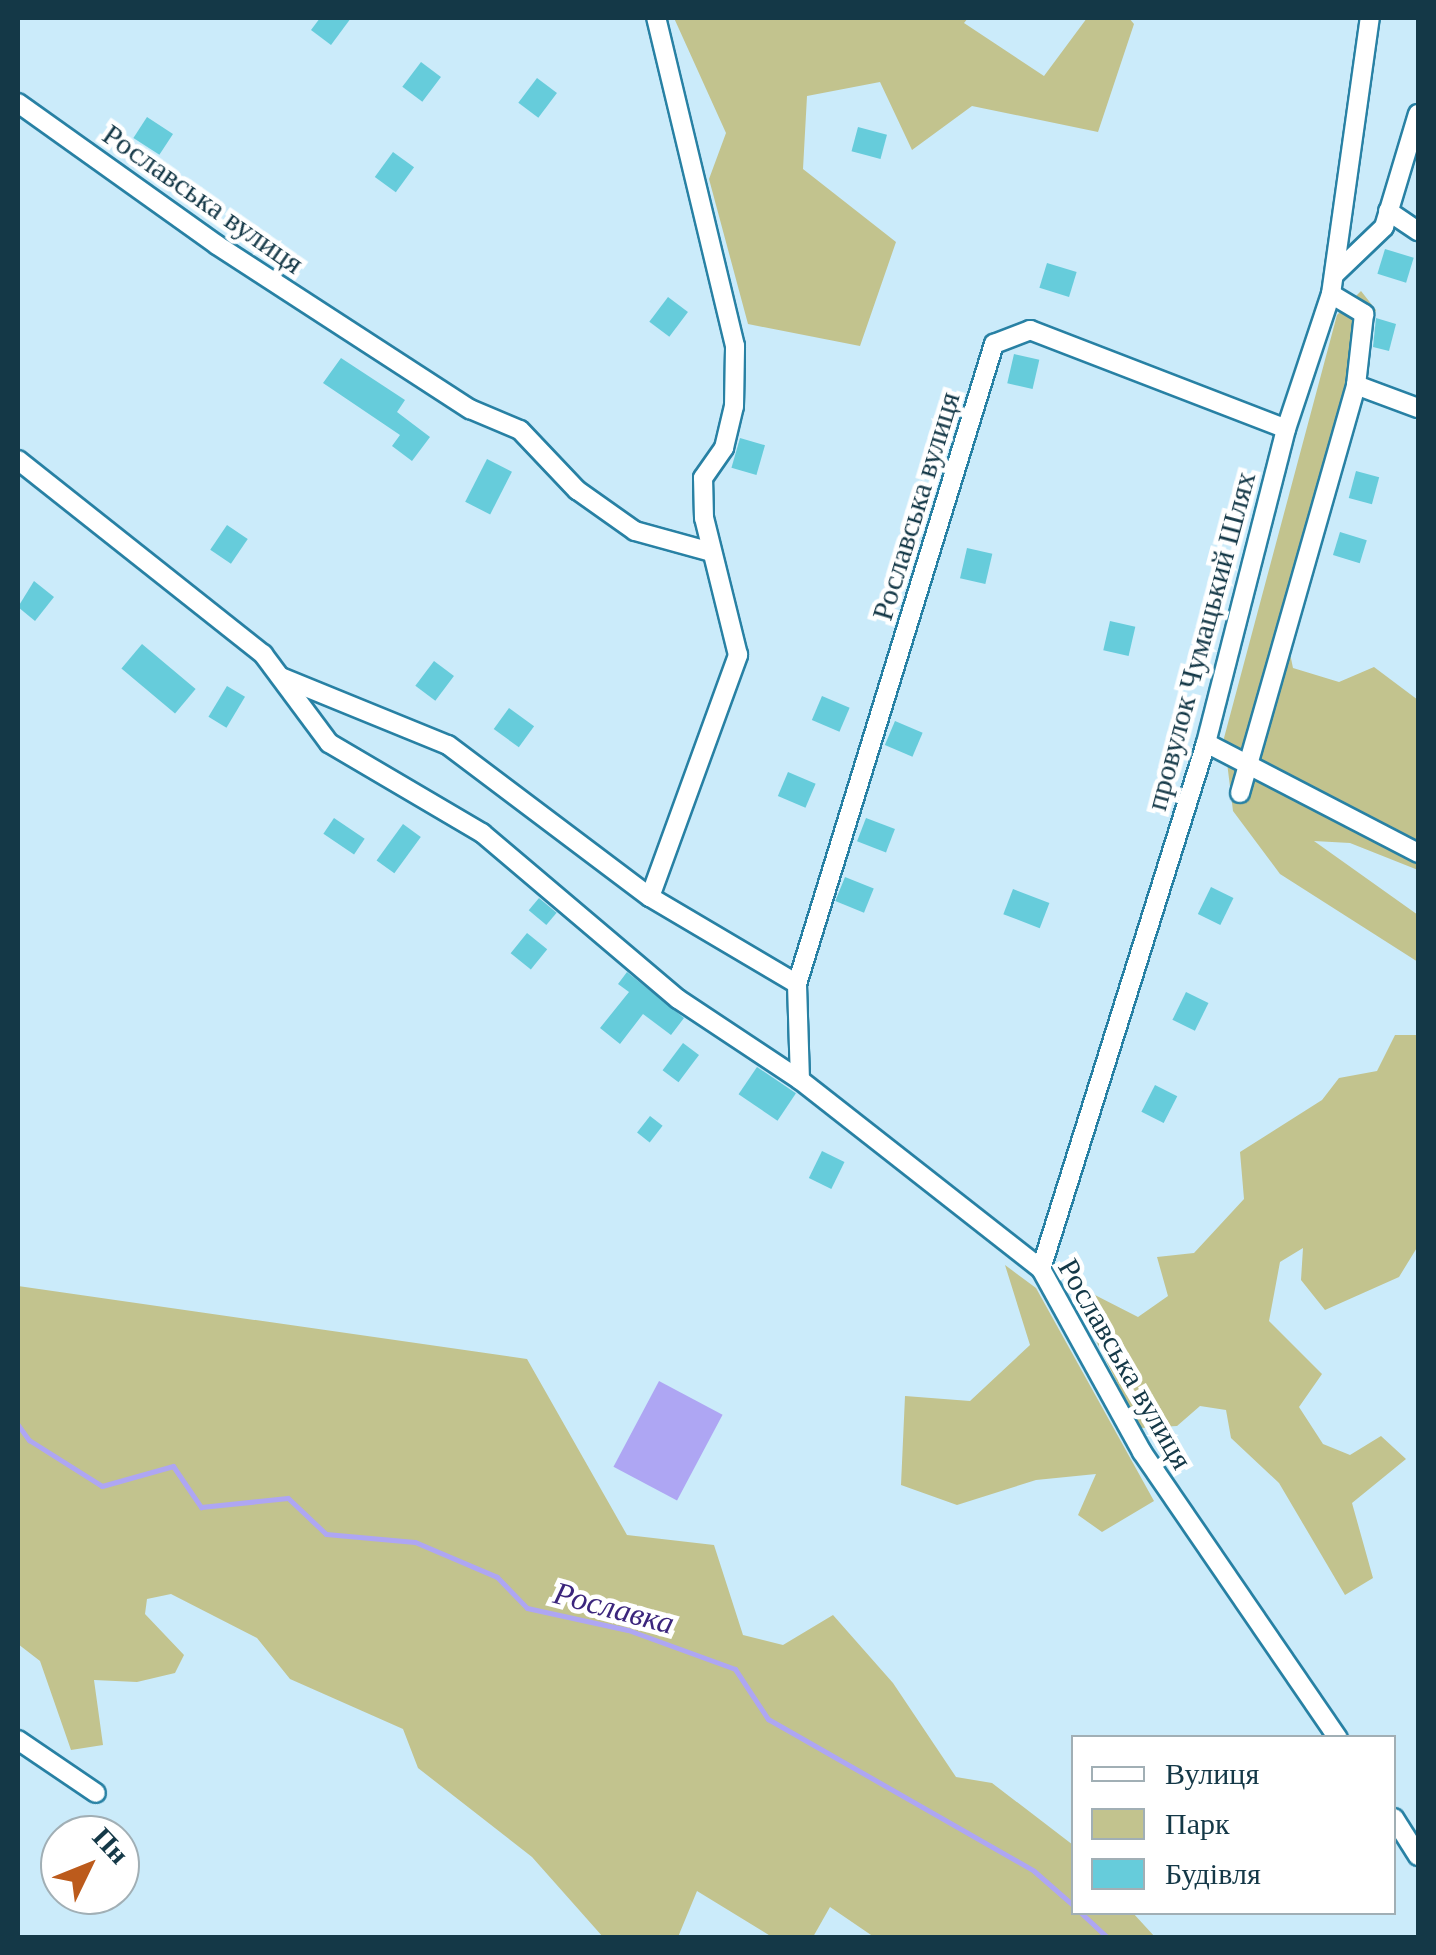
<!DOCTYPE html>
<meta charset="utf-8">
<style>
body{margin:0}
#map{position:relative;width:1436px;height:1955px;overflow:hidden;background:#cbebfa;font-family:Georgia,serif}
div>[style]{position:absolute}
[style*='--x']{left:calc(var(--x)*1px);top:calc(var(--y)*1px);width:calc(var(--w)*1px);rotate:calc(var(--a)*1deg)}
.green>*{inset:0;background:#c2c38e}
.water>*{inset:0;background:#aea6f3;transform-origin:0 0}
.stream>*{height:5px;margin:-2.5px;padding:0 2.5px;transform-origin:2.5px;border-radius:2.5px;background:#aea6f3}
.building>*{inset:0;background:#66ccdb;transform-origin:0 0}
.roads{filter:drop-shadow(2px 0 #2881a4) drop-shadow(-2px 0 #2881a4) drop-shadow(0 2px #2881a4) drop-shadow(0 -2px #2881a4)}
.minor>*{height:18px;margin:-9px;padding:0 9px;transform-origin:9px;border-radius:9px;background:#fff}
span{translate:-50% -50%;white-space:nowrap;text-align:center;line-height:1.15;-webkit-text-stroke:9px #fff;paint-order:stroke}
.street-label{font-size:30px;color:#143847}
.water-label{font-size:32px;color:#3b257c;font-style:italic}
.frame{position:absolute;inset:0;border:20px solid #143847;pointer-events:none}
.legend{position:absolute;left:1071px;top:1735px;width:325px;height:180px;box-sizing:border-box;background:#fff;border:2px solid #a1afb5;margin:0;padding:12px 18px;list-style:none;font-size:30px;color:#143847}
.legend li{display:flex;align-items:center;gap:20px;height:50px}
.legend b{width:50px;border:2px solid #a1afb5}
.north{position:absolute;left:40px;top:1815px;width:100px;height:100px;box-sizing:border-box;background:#fff;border:2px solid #a1afb5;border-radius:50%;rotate:47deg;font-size:28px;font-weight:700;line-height:40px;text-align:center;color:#143847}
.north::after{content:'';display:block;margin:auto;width:35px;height:45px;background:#bc5b1c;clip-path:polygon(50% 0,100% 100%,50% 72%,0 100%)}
</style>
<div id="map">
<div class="green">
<div style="clip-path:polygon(674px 18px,968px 18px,964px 23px,1044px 76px,1087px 18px,1129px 18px,1134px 24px,1098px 132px,972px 106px,912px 150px,880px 82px,807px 96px,803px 169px,896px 242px,860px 346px,748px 324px,709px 179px,726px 133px)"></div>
<div style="clip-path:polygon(1361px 291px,1376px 310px,1281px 610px,1293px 668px,1339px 682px,1374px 667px,1418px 700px,1418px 870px,1350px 843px,1314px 841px,1418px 915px,1418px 962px,1280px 874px,1233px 811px,1224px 738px,1337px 315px)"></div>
<div style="clip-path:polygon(1395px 1035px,1418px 1035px,1418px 1246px,1399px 1277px,1325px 1310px,1301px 1280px,1303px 1248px,1280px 1262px,1269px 1321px,1322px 1374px,1299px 1407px,1323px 1444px,1350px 1455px,1381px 1436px,1406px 1459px,1352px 1503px,1373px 1578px,1345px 1595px,1279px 1483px,1231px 1438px,1226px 1410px,1200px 1406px,1177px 1426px,1140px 1428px,1076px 1301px,1091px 1293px,1138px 1317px,1168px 1296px,1157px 1257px,1194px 1253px,1244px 1199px,1240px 1152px,1322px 1100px,1339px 1078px,1377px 1071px)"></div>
<div style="clip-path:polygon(1005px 1265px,1036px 1288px,1154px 1501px,1102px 1532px,1078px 1515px,1096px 1474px,1036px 1480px,957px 1505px,901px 1485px,905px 1396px,970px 1401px,1030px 1345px)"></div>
<div style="clip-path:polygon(18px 1286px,527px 1359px,627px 1535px,714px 1545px,743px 1635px,783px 1645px,833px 1615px,893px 1683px,956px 1777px,992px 1783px,1073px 1845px,1074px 1912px,1133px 1913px,1155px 1937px,874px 1937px,830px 1907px,813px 1937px,772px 1937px,697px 1891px,678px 1937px,603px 1937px,532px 1857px,418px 1768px,403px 1729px,290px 1679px,257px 1638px,171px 1594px,147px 1599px,145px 1614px,184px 1655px,175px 1673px,137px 1682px,94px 1680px,103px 1745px,71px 1750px,40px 1661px,18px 1644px)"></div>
</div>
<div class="water">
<div style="left:659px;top:1381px;width:72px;height:97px;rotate:28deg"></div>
</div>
<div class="stream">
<div style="--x:18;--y:1425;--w:19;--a:54"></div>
<div style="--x:29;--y:1440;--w:86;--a:32.2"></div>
<div style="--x:102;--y:1486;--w:74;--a:-15.7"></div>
<div style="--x:173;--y:1466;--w:50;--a:55.7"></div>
<div style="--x:201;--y:1507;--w:87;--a:-5.9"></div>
<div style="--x:288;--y:1498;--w:52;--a:43.5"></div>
<div style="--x:326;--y:1534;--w:89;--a:5.1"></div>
<div style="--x:415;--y:1542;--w:89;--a:23.1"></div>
<div style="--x:497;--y:1577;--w:43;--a:45.9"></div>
<div style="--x:527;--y:1608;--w:103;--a:12.3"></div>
<div style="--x:628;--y:1630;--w:114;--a:20"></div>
<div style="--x:735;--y:1669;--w:60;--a:56.6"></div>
<div style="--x:768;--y:1719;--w:306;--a:29.7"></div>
<div style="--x:1034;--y:1871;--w:53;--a:41.2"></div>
<div style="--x:1080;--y:1912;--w:38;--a:43"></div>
</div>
<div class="building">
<div style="clip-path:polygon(320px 18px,351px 18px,331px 45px,311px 30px)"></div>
<div style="left:421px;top:62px;width:25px;height:31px;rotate:37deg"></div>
<div style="left:537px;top:78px;width:25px;height:31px;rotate:37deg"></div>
<div style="left:147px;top:117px;width:31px;height:25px;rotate:33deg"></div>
<div style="left:858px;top:127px;width:30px;height:25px;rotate:15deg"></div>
<div style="left:393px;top:152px;width:26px;height:31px;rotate:36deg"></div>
<div style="left:1385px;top:249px;width:30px;height:26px;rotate:17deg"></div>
<div style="left:1047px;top:263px;width:31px;height:26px;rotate:17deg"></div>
<div style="left:668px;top:297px;width:25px;height:31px;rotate:37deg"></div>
<div style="clip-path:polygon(1376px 318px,1396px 324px,1389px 351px,1373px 347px)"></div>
<div style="left:1014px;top:354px;width:26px;height:30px;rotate:13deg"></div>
<div style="clip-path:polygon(341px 358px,405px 400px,397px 412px,430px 437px,412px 461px,392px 446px,400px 435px,323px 383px)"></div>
<div style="left:740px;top:438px;width:26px;height:31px;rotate:16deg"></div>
<div style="left:487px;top:459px;width:28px;height:48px;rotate:27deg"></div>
<div style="left:1356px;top:471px;width:24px;height:28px;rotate:15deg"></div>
<div style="left:227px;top:525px;width:25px;height:30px;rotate:34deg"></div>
<div style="left:1340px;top:532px;width:28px;height:24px;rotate:17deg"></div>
<div style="left:967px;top:548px;width:26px;height:31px;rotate:13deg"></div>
<div style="clip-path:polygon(34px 581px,54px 597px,35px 621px,18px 607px)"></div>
<div style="left:1110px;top:621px;width:26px;height:30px;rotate:13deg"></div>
<div style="left:142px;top:644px;width:70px;height:32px;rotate:40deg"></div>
<div style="left:434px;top:661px;width:25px;height:31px;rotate:37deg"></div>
<div style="left:227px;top:686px;width:21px;height:36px;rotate:31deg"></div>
<div style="left:822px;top:696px;width:30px;height:26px;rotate:23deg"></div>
<div style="left:509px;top:708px;width:31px;height:26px;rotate:36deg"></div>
<div style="left:895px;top:721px;width:30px;height:26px;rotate:23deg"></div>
<div style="left:788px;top:772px;width:30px;height:26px;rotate:23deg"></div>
<div style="left:334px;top:818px;width:37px;height:19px;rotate:34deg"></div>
<div style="left:866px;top:818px;width:31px;height:25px;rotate:21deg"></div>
<div style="left:403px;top:824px;width:22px;height:45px;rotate:36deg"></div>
<div style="left:845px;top:877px;width:31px;height:26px;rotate:22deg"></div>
<div style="left:1211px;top:887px;width:25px;height:30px;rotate:26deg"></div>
<div style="left:1013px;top:889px;width:39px;height:27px;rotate:21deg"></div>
<div style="left:539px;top:898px;width:23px;height:16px;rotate:40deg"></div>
<div style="left:527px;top:933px;width:26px;height:26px;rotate:39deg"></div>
<div style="clip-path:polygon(627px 972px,684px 1018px,671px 1035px,643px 1014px,620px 1044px,600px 1028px,629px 992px,618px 984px)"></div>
<div style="left:1186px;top:992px;width:25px;height:31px;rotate:26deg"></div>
<div style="left:683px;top:1043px;width:20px;height:34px;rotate:37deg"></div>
<div style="left:757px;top:1067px;width:47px;height:33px;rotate:34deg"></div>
<div style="left:1155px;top:1085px;width:25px;height:30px;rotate:27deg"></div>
<div style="left:650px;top:1116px;width:16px;height:21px;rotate:38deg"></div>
<div style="left:822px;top:1151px;width:25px;height:30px;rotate:26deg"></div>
</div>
<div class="roads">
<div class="minor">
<div style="--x:18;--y:103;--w:244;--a:35.5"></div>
<div style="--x:217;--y:245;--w:302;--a:33"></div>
<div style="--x:470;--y:409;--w:54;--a:22.8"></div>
<div style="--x:520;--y:430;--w:83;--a:46.5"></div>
<div style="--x:577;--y:490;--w:71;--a:35.3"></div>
<div style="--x:635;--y:531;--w:79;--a:15.4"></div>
<div style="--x:1388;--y:211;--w:36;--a:34"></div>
<div style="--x:1335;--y:274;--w:68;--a:-43.8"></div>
<div style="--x:1384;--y:227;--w:118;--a:-73.3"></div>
<div style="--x:1331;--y:294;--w:39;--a:31"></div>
<div style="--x:1364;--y:314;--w:71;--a:96.4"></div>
<div style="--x:1356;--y:385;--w:66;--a:20.4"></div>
<div style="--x:18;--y:460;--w:313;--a:38.4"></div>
<div style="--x:263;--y:654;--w:111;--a:53.4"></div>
<div style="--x:329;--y:743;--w:178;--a:30.5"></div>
<div style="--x:482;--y:833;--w:257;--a:40.3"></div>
<div style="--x:678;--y:999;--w:146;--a:33.6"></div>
<div style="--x:800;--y:1080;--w:306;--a:38.1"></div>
<div style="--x:1041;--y:1269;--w:209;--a:61.1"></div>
<div style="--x:1142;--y:1452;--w:347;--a:55.6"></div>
<div style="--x:281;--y:677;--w:180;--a:22.2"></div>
<div style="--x:448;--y:745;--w:253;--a:37"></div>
<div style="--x:650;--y:897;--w:171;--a:30.6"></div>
<div style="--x:1206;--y:743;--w:239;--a:27.4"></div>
<div style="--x:1240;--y:793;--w:424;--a:-74.1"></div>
<div style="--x:650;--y:897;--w:258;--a:-70"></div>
<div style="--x:738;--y:655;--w:141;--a:-103.9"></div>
<div style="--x:704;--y:518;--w:40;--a:-91.4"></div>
<div style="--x:703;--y:478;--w:37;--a:-55"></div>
<div style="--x:724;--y:448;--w:43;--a:-76.6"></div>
<div style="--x:734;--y:406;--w:60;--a:-89"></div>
<div style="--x:735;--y:346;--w:337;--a:-103.5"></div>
<div style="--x:800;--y:1080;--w:96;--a:-91.8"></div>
<div style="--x:797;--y:984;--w:670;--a:-72.89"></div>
<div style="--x:994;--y:344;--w:39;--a:-21"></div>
<div style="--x:1030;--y:330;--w:274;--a:21.1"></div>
<div style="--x:1041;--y:1269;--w:551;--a:-72.58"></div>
<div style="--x:1206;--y:743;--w:324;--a:-75.7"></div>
<div style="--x:1286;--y:429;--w:142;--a:-71.6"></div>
<div style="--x:1331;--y:294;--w:279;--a:-82"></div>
<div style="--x:18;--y:1740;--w:94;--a:34.2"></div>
<div style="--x:1394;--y:1818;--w:45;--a:57.7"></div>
</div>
</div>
<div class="street-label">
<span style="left:203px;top:199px;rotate:35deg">Рославська вулиця</span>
<span style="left:916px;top:506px;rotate:-73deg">Рославська вулиця</span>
<span style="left:1201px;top:641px;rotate:-75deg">провулок Чумацький Шлях</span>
<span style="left:1125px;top:1364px;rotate:60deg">Рославська вулиця</span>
</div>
<div class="water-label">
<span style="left:614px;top:1608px;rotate:15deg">Рославка</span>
</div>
<div class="frame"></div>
<ul class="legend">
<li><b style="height:12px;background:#fff"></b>Вулиця</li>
<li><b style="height:28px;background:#c2c38e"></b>Парк</li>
<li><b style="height:28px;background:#66ccdb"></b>Будівля</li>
</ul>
<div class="north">Пн</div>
</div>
